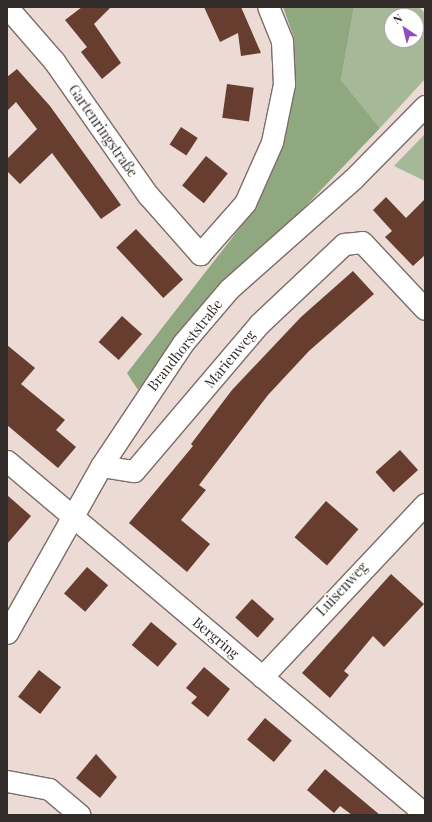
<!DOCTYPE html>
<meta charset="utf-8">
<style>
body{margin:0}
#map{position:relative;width:432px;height:822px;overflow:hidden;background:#ebdbd4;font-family:"Playfair Display",serif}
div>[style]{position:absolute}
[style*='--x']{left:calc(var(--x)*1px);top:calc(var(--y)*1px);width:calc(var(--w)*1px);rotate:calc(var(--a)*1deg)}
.green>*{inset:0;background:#a5b998}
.forest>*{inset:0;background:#90a87f}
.building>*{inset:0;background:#663d2e;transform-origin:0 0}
.roads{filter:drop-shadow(1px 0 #7c6d68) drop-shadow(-1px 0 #7c6d68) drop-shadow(0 1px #7c6d68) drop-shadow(0 -1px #7c6d68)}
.street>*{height:21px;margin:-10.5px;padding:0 10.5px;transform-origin:10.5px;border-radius:10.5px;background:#fff}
span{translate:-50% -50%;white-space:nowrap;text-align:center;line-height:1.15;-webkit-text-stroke:4px #fff;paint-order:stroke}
.street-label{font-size:14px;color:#312b29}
.frame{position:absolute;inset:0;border:8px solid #312b29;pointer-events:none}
.north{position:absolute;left:384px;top:8px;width:40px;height:40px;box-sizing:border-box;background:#fff;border:1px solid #adaaa9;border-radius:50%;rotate:325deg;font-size:11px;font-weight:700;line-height:16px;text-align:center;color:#312b29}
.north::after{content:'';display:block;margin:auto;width:14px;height:18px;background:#904cc0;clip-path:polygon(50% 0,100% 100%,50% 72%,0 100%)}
</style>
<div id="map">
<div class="green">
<div style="clip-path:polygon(evenodd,354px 7px,419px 7px,425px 13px,425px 79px,380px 128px,341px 80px,354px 7px,392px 16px,416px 16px,416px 40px,392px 40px,392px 16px)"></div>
<div style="clip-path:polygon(425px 134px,425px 181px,394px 166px)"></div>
</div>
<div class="forest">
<div style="clip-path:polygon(283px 7px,354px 7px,341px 80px,380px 128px,280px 233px,216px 292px,138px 390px,127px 373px,253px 211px,281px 149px,295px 84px,294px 38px)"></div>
</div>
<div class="building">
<div style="clip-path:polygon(82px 7px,111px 7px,94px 24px,121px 63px,102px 79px,81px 52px,87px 47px,65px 20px)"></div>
<div style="clip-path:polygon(204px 7px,241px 7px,261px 53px,241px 56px,238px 33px,220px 42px)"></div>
<div style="clip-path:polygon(17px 69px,50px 106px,121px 205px,101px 219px,52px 153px,20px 184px,7px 171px,7px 159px,37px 129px,16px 102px,7px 111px,7px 77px)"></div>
<div style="left:227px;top:84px;width:27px;height:34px;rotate:8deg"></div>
<div style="left:181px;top:127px;width:20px;height:21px;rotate:33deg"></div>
<div style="left:206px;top:156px;width:28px;height:38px;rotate:39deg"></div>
<div style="clip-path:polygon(386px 197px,406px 218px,425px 199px,425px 255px,413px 266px,385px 237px,392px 231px,373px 210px)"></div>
<div style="left:136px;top:229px;width:69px;height:27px;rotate:47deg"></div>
<div style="clip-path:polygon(353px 271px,374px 294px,309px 351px,268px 395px,199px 485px,206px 490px,181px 520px,210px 544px,187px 572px,129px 523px,193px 446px,191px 444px,232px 390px,301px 317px)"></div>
<div style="left:122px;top:316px;width:27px;height:35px;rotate:42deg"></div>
<div style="clip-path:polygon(7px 345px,35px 368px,21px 384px,65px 420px,56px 430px,76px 447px,58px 468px,7px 425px)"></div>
<div style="left:400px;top:450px;width:27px;height:33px;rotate:48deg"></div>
<div style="clip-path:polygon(7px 495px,31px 516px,7px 544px)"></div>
<div style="left:326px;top:501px;width:43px;height:48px;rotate:41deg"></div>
<div style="left:87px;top:567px;width:28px;height:35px;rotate:41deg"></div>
<div style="clip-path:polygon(391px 574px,424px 604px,384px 647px,373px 636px,344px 671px,349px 675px,330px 698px,302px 673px)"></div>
<div style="left:252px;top:599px;width:30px;height:25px;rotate:42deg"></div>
<div style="left:151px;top:622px;width:34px;height:30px;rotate:40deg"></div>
<div style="clip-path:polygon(204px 667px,230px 689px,208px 717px,191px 703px,197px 697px,186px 688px)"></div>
<div style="left:39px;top:670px;width:28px;height:34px;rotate:38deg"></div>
<div style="left:265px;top:718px;width:35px;height:28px;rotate:40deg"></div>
<div style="clip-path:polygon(96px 754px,117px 777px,100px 798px,76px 778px)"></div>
<div style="clip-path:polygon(325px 769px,380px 815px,352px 815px,340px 806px,334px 813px,307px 790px)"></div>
</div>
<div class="roads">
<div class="street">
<div style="--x:7;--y:7;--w:72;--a:49"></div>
<div style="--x:54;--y:61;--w:164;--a:55"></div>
<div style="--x:148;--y:195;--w:79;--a:48.6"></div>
<div style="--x:200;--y:254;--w:68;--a:-48.6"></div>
<div style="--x:245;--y:203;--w:67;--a:-66.1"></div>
<div style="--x:272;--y:142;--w:59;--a:-78.3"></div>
<div style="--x:284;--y:84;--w:43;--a:-92.7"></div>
<div style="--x:282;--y:41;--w:37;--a:-112"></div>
<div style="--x:7;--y:461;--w:547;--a:40.18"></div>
<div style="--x:101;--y:466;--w:33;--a:9"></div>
<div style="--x:134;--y:471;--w:193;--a:-49.6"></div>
<div style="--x:259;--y:324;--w:117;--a:-43.3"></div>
<div style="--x:344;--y:244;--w:18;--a:-6"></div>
<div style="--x:362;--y:242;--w:92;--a:46.8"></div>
<div style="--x:7;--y:633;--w:192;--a:-60.6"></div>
<div style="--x:101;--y:466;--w:148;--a:-56.3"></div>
<div style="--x:183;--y:343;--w:71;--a:-49.6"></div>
<div style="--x:229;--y:289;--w:166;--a:-41.6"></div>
<div style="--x:353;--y:179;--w:103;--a:-45.4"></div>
<div style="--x:262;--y:677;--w:238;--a:-46.7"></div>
<div style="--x:7;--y:781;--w:43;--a:10.8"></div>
<div style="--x:49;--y:789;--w:40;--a:40"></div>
</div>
</div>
<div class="street-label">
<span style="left:103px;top:131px;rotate:55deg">Gartenringstraße</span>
<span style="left:185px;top:345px;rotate:-52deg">Brandhorststraße</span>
<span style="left:230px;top:359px;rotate:-50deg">Marienweg</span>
<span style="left:342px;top:589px;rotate:-47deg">Luisenweg</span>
<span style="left:216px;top:638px;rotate:40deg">Bergring</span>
</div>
<div class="frame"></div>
<div class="north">N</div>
</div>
